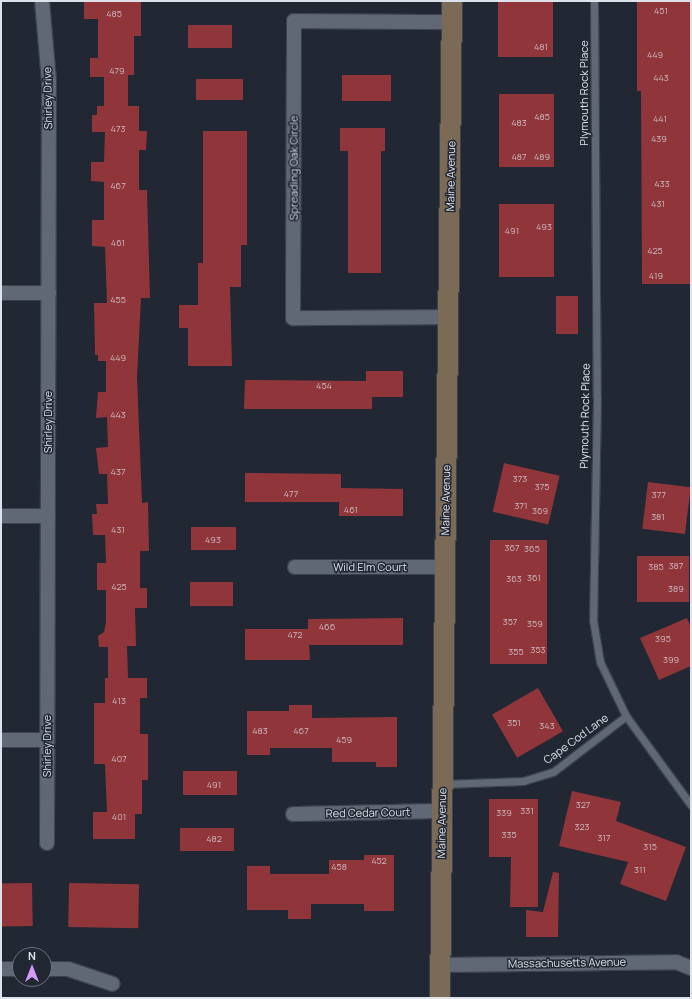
<!DOCTYPE html>
<style>
body{margin:0}
#map{position:relative;width:692px;height:999px;overflow:hidden;background:#212733;font-family:Manrope,sans-serif}
div>[style]{position:absolute}
[style*='--x']{left:calc(var(--x)*1px);top:calc(var(--y)*1px);width:calc(var(--w)*1px);rotate:calc(var(--a)*1deg)}
.building>*{inset:0;background:#90363b;transform-origin:0 0}
.roads{filter:drop-shadow(1px 0 #3d424d) drop-shadow(-1px 0 #3d424d) drop-shadow(0 1px #3d424d) drop-shadow(0 -1px #3d424d)}
.lane>*{height:7px;margin:-3.5px;padding:0 3.5px;transform-origin:3.5px;border-radius:3.5px;background:#606876}
.street>*{height:14px;margin:-7px;padding:0 7px;transform-origin:7px;border-radius:7px;background:#606876}
.secondary>*{height:20px;margin:-10px;padding:0 10px;transform-origin:10px;border-radius:10px;background:#7b6b56}
span{translate:-50% -50%;white-space:nowrap;text-align:center;line-height:1.15;-webkit-text-stroke:3px #212733;paint-order:stroke}
.number-label{font-size:9px;color:#cab7bf}
.number-label span{-webkit-text-stroke-width:0}
.street-label{font-size:11px;color:#dee2eb}
.frame{position:absolute;inset:0;border:2px solid #dee2eb;pointer-events:none}
.north{position:absolute;left:12px;top:947px;width:40px;height:40px;box-sizing:border-box;background:#212733;border:1px solid #6d727d;border-radius:50%;rotate:0deg;font-size:11px;font-weight:700;line-height:16px;text-align:center;color:#dee2eb}
.north::after{content:'';display:block;margin:auto;width:14px;height:18px;background:#d59bfb;clip-path:polygon(50% 0,100% 100%,50% 72%,0 100%)}
</style>
<div id="map">
<div class="building">
<div style="clip-path:polygon(84px 1px,141px 1px,141px 36px,134px 36px,134px 75px,128px 75px,128px 106px,139px 106px,139px 131px,147px 131px,146px 150px,139px 150px,139px 190px,147px 190px,150px 298px,141px 298px,137px 377px,142px 503px,148px 502px,149px 551px,140px 551px,140px 588px,147px 588px,147px 608px,135px 608px,136px 646px,127px 646px,128px 678px,147px 678px,147px 698px,140px 698px,140px 734px,148px 734px,148px 780px,142px 780px,142px 814px,135px 814px,135px 839px,93px 839px,93px 812px,107px 812px,105px 764px,94px 764px,94px 703px,105px 703px,105px 678px,108px 678px,108px 647px,99px 647px,98px 636px,104px 632px,106px 622px,106px 590px,97px 590px,97px 563px,106px 563px,105px 535px,93px 535px,92px 514px,97px 514px,96px 504px,108px 504px,107px 474px,99px 474px,96px 448px,108px 447px,107px 417px,96px 418px,98px 392px,106px 392px,106px 361px,98px 361px,98px 355px,95px 355px,94px 303px,107px 303px,105px 247px,92px 246px,92px 220px,104px 220px,104px 182px,91px 181px,91px 162px,104px 162px,105px 132px,92px 132px,92px 115px,97px 115px,97px 106px,104px 106px,104px 77px,90px 77px,90px 58px,98px 58px,98px 19px,84px 19px)"></div>
<div style="left:498px;top:1px;width:55px;height:56px"></div>
<div style="clip-path:polygon(637px 1px,691px 1px,691px 284px,642px 284px,641px 91px,637px 91px)"></div>
<div style="left:188px;top:25px;width:44px;height:23px"></div>
<div style="left:342px;top:75px;width:49px;height:26px"></div>
<div style="left:196px;top:79px;width:47px;height:21px"></div>
<div style="left:499px;top:94px;width:55px;height:73px"></div>
<div style="clip-path:polygon(340px 128px,385px 128px,385px 151px,381px 151px,381px 273px,348px 273px,348px 151px,340px 151px)"></div>
<div style="clip-path:polygon(203px 131px,247px 131px,247px 245px,241px 245px,241px 287px,230px 287px,232px 366px,188px 366px,188px 328px,179px 328px,179px 305px,198px 305px,198px 263px,203px 263px)"></div>
<div style="left:499px;top:204px;width:55px;height:73px"></div>
<div style="left:556px;top:296px;width:22px;height:38px"></div>
<div style="clip-path:polygon(366px 371px,403px 371px,403px 397px,372px 397px,372px 409px,244px 409px,245px 380px,366px 381px)"></div>
<div style="left:504px;top:463px;width:57px;height:50px;rotate:13deg"></div>
<div style="clip-path:polygon(245px 473px,341px 474px,341px 488px,403px 489px,403px 516px,339px 516px,339px 502px,245px 502px)"></div>
<div style="left:648px;top:482px;width:43px;height:47px;rotate:7deg"></div>
<div style="left:191px;top:527px;width:45px;height:23px"></div>
<div style="left:490px;top:540px;width:57px;height:124px"></div>
<div style="left:637px;top:556px;width:52px;height:46px"></div>
<div style="left:190px;top:582px;width:43px;height:24px"></div>
<div style="clip-path:polygon(403px 618px,403px 645px,309px 645px,310px 660px,245px 660px,245px 629px,308px 629px,308px 619px)"></div>
<div style="clip-path:polygon(687px 618px,691px 628px,691px 666px,659px 680px,640px 638px)"></div>
<div style="left:538px;top:688px;width:50px;height:53px;rotate:60deg"></div>
<div style="clip-path:polygon(289px 705px,312px 705px,312px 718px,397px 717px,397px 767px,376px 767px,376px 762px,332px 762px,332px 748px,270px 748px,270px 755px,247px 755px,247px 711px,289px 711px)"></div>
<div style="left:183px;top:771px;width:54px;height:24px"></div>
<div style="clip-path:polygon(572px 791px,621px 802px,616px 821px,686px 847px,666px 901px,620px 884px,628px 862px,559px 846px)"></div>
<div style="clip-path:polygon(489px 799px,538px 799px,538px 907px,510px 907px,511px 857px,489px 857px)"></div>
<div style="left:180px;top:828px;width:54px;height:23px"></div>
<div style="clip-path:polygon(364px 855px,394px 855px,394px 911px,364px 911px,364px 904px,311px 904px,311px 919px,288px 919px,288px 910px,247px 910px,247px 866px,270px 866px,270px 874px,329px 874px,329px 860px,364px 860px)"></div>
<div style="clip-path:polygon(553px 872px,559px 873px,558px 937px,526px 937px,526px 910px,543px 912px)"></div>
<div style="left:32px;top:883px;width:43px;height:31px;rotate:89deg"></div>
<div style="left:69px;top:883px;width:70px;height:44px;rotate:1deg"></div>
</div>
<div class="roads">
<div class="lane">
<div style="--x:594;--y:1;--w:396;--a:89.6"></div>
<div style="--x:597;--y:397;--w:223;--a:91"></div>
<div style="--x:593;--y:620;--w:43;--a:80.5"></div>
<div style="--x:600;--y:662;--w:60;--a:64.3"></div>
<div style="--x:626;--y:716;--w:110;--a:53.9"></div>
<div style="--x:443;--y:784;--w:80;--a:-2.1"></div>
<div style="--x:523;--y:781;--w:31;--a:-17"></div>
<div style="--x:553;--y:772;--w:92;--a:-37.5"></div>
</div>
<div class="street">
<div style="--x:42;--y:1;--w:80;--a:85"></div>
<div style="--x:49;--y:81;--w:762;--a:90.15"></div>
<div style="--x:1;--y:293;--w:48;--a:0"></div>
<div style="--x:449;--y:317;--w:156;--a:179.6"></div>
<div style="--x:293;--y:318;--w:297;--a:-89.8"></div>
<div style="--x:294;--y:21;--w:158;--a:0.4"></div>
<div style="--x:1;--y:516;--w:47;--a:0"></div>
<div style="--x:295;--y:567;--w:150;--a:0"></div>
<div style="--x:1;--y:740;--w:46;--a:0"></div>
<div style="--x:293;--y:814;--w:149;--a:-1.2"></div>
<div style="--x:441;--y:965;--w:235;--a:-0.7"></div>
<div style="--x:676;--y:962;--w:16;--a:22"></div>
<div style="--x:1;--y:969;--w:19;--a:0"></div>
<div style="--x:44;--y:969;--w:24;--a:0"></div>
<div style="--x:68;--y:969;--w:47;--a:18.4"></div>
</div>
<div class="secondary">
<div style="--x:440;--y:998;--w:997;--a:-89.31"></div>
</div>
</div>
<div class="number-label">
<span style="left:661px;top:11px">451</span>
<span style="left:114px;top:14px">485</span>
<span style="left:541px;top:47px">481</span>
<span style="left:655px;top:55px">449</span>
<span style="left:117px;top:71px">479</span>
<span style="left:661px;top:78px">443</span>
<span style="left:542px;top:117px">485</span>
<span style="left:660px;top:119px">441</span>
<span style="left:519px;top:123px">483</span>
<span style="left:118px;top:129px">473</span>
<span style="left:659px;top:139px">439</span>
<span style="left:519px;top:157px">487</span>
<span style="left:542px;top:157px">489</span>
<span style="left:662px;top:184px">433</span>
<span style="left:118px;top:186px">467</span>
<span style="left:658px;top:204px">431</span>
<span style="left:544px;top:227px">493</span>
<span style="left:512px;top:231px">491</span>
<span style="left:118px;top:243px">461</span>
<span style="left:655px;top:251px">425</span>
<span style="left:656px;top:276px">419</span>
<span style="left:118px;top:300px">455</span>
<span style="left:118px;top:358px">449</span>
<span style="left:324px;top:386px">454</span>
<span style="left:118px;top:415px">443</span>
<span style="left:118px;top:472px">437</span>
<span style="left:520px;top:479px">373</span>
<span style="left:542px;top:487px">375</span>
<span style="left:291px;top:494px">477</span>
<span style="left:659px;top:495px">377</span>
<span style="left:521px;top:506px">371</span>
<span style="left:351px;top:510px">461</span>
<span style="left:540px;top:511px">369</span>
<span style="left:658px;top:517px">381</span>
<span style="left:118px;top:530px">431</span>
<span style="left:213px;top:540px">493</span>
<span style="left:512px;top:548px">367</span>
<span style="left:532px;top:549px">365</span>
<span style="left:676px;top:566px">387</span>
<span style="left:656px;top:567px">385</span>
<span style="left:534px;top:578px">361</span>
<span style="left:514px;top:579px">363</span>
<span style="left:119px;top:587px">425</span>
<span style="left:676px;top:589px">389</span>
<span style="left:510px;top:622px">357</span>
<span style="left:535px;top:624px">359</span>
<span style="left:327px;top:627px">466</span>
<span style="left:295px;top:635px">472</span>
<span style="left:663px;top:639px">395</span>
<span style="left:538px;top:650px">353</span>
<span style="left:516px;top:652px">355</span>
<span style="left:671px;top:660px">399</span>
<span style="left:119px;top:701px">413</span>
<span style="left:514px;top:723px">351</span>
<span style="left:547px;top:726px">343</span>
<span style="left:260px;top:731px">483</span>
<span style="left:301px;top:731px">467</span>
<span style="left:344px;top:740px">459</span>
<span style="left:119px;top:759px">407</span>
<span style="left:214px;top:785px">491</span>
<span style="left:583px;top:805px">327</span>
<span style="left:527px;top:811px">331</span>
<span style="left:504px;top:813px">339</span>
<span style="left:119px;top:817px">401</span>
<span style="left:582px;top:827px">323</span>
<span style="left:509px;top:835px">335</span>
<span style="left:604px;top:838px">317</span>
<span style="left:214px;top:839px">482</span>
<span style="left:650px;top:847px">315</span>
<span style="left:379px;top:861px">452</span>
<span style="left:339px;top:867px">458</span>
<span style="left:640px;top:870px">311</span>
</div>
<div class="street-label">
<span style="left:584px;top:93px;rotate:-90deg">Plymouth Rock Place</span>
<span style="left:48px;top:98px;rotate:-91deg">Shirley Drive</span>
<span style="left:294px;top:168px;rotate:-90deg">Spreading Oak Circle</span>
<span style="left:451px;top:176px;rotate:-89deg">Maine Avenue</span>
<span style="left:585px;top:416px;rotate:-89deg">Plymouth Rock Place</span>
<span style="left:48px;top:422px;rotate:-90deg">Shirley Drive</span>
<span style="left:446px;top:500px;rotate:-89deg">Maine Avenue</span>
<span style="left:370px;top:567px">Wild Elm Court</span>
<span style="left:576px;top:739px;rotate:-36deg">Cape Cod Lane</span>
<span style="left:47px;top:746px;rotate:-90deg">Shirley Drive</span>
<span style="left:368px;top:813px;rotate:-1deg">Red Cedar Court</span>
<span style="left:442px;top:823px;rotate:-89deg">Maine Avenue</span>
<span style="left:567px;top:963px;rotate:-1deg">Massachusetts Avenue</span>
</div>
<div class="frame"></div>
<div class="north">N</div>
</div>
